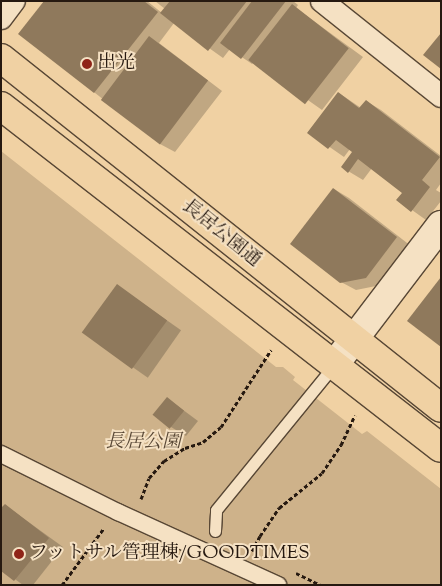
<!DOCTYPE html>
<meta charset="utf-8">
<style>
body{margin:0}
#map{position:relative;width:442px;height:586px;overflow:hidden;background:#f0d1a3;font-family:"Sorts Mill Goudy","Noto Serif JP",serif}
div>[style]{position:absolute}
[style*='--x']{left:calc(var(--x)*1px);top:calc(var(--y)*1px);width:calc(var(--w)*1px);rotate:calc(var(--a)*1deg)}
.green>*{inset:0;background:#ceb28a}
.shadow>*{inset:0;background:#0003;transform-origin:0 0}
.building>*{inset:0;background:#8f795c;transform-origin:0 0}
.path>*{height:3px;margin-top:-1.5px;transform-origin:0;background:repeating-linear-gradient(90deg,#261910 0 4px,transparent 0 6.5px)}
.roads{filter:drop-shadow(1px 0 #584735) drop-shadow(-1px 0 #584735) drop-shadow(0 1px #584735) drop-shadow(0 -1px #584735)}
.service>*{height:11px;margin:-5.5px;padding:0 5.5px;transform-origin:5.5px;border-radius:5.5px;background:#f5e1c3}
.pedestrian>*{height:16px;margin:-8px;padding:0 8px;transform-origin:8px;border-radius:8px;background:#f5e1c3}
.minor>*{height:22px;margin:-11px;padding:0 11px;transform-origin:11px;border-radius:11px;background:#f5e1c3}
.tertiary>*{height:28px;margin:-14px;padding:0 14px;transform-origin:14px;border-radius:14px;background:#f5e1c3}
.trunk>*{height:28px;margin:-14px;padding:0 14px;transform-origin:14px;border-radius:14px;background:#f0d1a3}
.dots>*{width:14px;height:14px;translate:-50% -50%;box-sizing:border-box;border:2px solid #f5e1c3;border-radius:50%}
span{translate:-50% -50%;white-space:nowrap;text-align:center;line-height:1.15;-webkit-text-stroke:4px #f5e1c3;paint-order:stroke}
.poi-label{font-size:19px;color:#261910}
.left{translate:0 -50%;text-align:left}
.street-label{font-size:19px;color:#261910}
.park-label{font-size:19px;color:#584735;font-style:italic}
.frame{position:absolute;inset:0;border:2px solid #261910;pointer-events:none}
</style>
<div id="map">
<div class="green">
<div style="clip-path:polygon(1px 151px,276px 367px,283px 367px,295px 377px,293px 380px,362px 434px,367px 431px,441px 489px,441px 585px,1px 585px)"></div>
</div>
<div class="shadow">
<div style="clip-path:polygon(46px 1px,147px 1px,162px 13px,165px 9px,155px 1px,293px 1px,298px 5px,296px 8px,363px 57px,322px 110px,254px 62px,252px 64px,230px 49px,223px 58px,174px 23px,159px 43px,222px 91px,175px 152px,160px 144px,20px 34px)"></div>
<div style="clip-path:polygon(339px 93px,361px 108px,366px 101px,381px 110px,441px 156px,441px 183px,436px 190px,441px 193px,441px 201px,426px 220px,398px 200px,404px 193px,372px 168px,363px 180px,348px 171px,354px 152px,350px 149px,344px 157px,308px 132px)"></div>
<div style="clip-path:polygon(334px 189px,349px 198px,411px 246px,381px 285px,356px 290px,341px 282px)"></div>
<div style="left:118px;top:286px;width:77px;height:58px;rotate:35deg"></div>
<div style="clip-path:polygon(167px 398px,198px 421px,186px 436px,171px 427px)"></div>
<div style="clip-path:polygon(5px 505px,63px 547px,33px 585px,23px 585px,1px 569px)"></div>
</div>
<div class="building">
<div style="clip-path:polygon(44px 1px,144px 1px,158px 12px,94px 93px,18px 34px)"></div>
<div style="clip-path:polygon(170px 1px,247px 1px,208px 51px,160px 13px)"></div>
<div style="clip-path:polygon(252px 1px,286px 1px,241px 59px,220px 43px)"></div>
<div style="left:292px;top:4px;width:72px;height:71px;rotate:38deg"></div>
<div style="clip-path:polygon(441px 33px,441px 69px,423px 55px)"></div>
<div style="left:149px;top:36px;width:74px;height:80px;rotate:37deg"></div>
<div style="clip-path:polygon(338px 92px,359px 108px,366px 100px,440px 157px,422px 180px,430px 187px,411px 212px,396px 200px,402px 193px,358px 159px,348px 173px,341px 167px,352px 152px,336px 140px,328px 149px,307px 133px)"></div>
<div style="clip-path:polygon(333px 188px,397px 237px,366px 278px,340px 283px,290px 244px)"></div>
<div style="clip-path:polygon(441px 277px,441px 347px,407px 321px)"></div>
<div style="left:117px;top:284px;width:62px;height:60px;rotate:36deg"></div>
<div style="left:167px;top:397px;width:22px;height:23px;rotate:39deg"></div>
<div style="clip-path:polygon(5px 504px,49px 538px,14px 581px,1px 571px,1px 508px)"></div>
</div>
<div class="path">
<div style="--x:141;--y:499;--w:22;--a:-69"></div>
<div style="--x:149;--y:478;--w:23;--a:-49"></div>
<div style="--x:164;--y:461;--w:25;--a:-32"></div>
<div style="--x:185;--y:448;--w:19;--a:-18"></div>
<div style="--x:203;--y:442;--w:23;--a:-40"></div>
<div style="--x:221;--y:427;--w:92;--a:-57"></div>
<div style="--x:252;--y:551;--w:17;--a:-62"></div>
<div style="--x:260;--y:536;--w:34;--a:-56"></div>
<div style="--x:279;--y:508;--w:55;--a:-39.1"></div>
<div style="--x:322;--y:473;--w:34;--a:-56"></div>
<div style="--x:341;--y:445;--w:33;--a:-65"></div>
<div style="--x:296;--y:573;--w:28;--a:26"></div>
<div style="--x:62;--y:585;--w:71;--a:-53.6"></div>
</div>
<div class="roads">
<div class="service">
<div style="--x:215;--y:531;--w:21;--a:-87"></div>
<div style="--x:216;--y:510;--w:188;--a:-50.8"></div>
</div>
<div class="pedestrian">
<div style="--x:1;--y:454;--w:131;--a:26.4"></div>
<div style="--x:118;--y:512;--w:176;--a:24.5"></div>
</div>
<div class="minor">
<div style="--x:322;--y:1;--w:152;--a:38.6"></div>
<div style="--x:1;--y:18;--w:21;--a:-53"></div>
</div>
<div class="tertiary">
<div style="--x:335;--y:364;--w:175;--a:-52.7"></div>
</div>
<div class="trunk">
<div style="--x:1;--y:58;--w:562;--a:38.5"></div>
<div style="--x:1;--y:106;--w:557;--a:37.86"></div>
</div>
</div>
<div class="dots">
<div style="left:87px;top:64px;background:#8f2418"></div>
<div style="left:19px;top:554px;background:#8f2418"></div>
</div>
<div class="poi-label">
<span class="left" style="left:97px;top:64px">出光</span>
<span class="left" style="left:29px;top:554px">フットサル管理棟/GOODTIMES</span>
</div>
<div class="street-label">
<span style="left:221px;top:234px;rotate:39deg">長居公園通</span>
</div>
<div class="park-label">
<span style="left:143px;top:443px">長居公園</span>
</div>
<div class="frame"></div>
</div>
